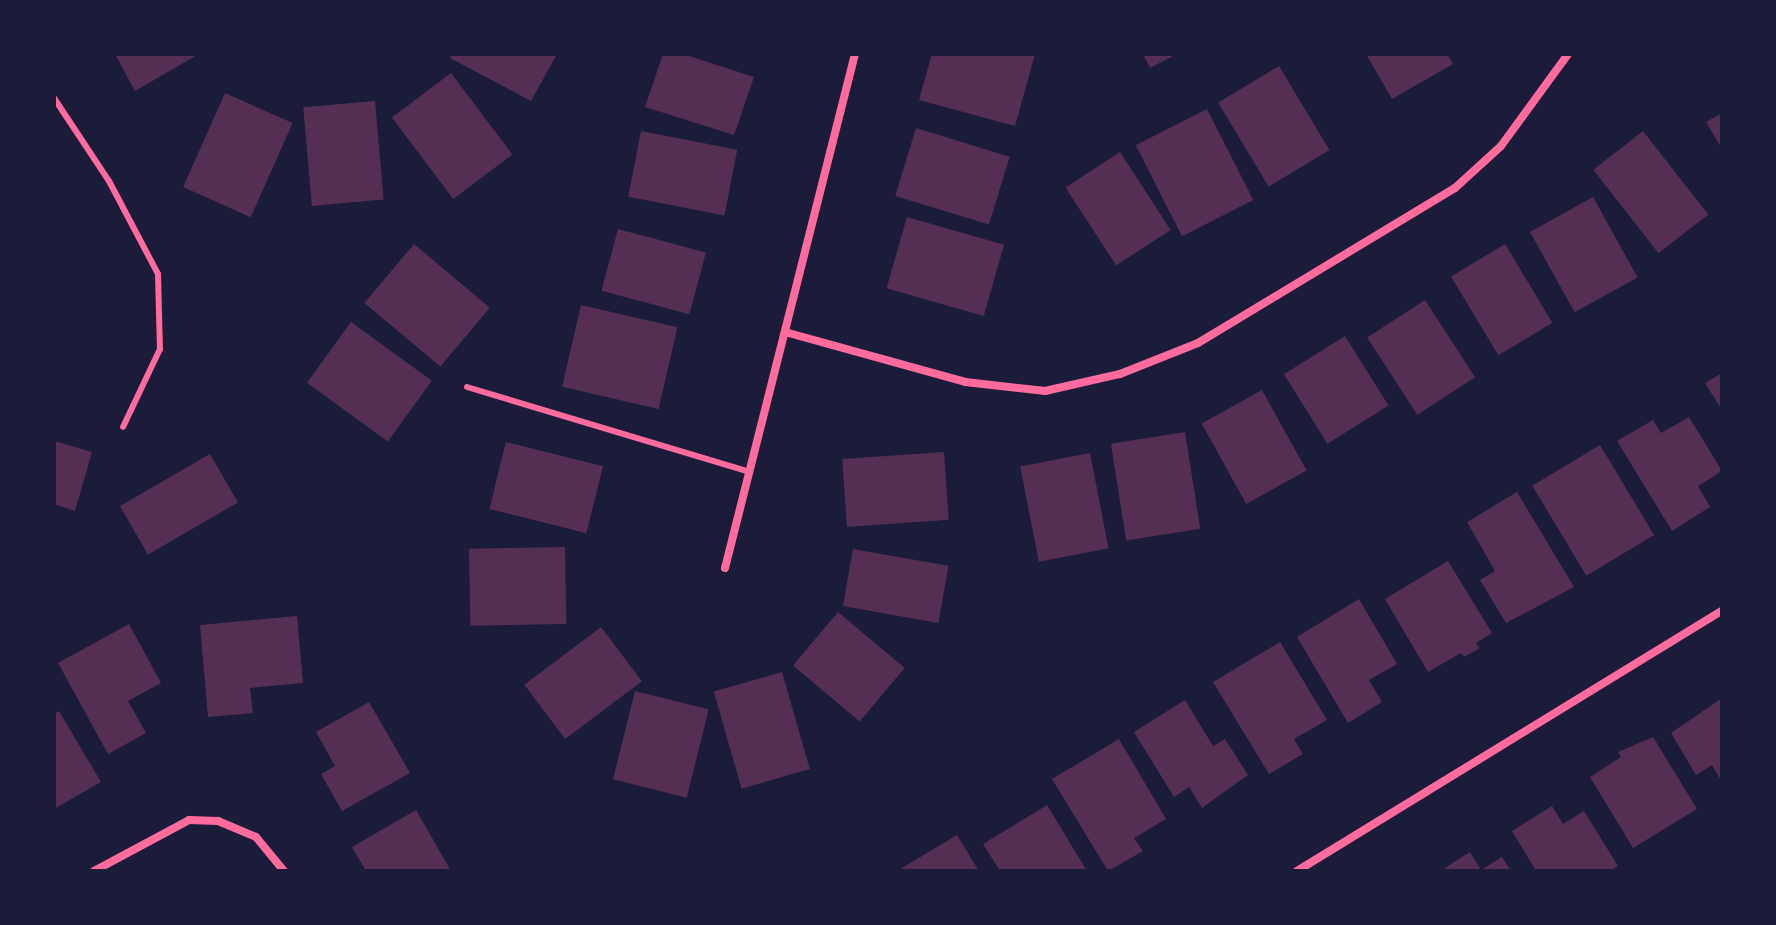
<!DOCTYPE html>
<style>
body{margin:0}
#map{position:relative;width:1776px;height:925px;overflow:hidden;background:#1b1b3a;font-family:"Nunito Sans",sans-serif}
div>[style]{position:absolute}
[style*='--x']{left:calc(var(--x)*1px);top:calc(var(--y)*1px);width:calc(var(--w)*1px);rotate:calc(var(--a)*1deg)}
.building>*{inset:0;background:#542f53;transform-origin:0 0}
.service>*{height:6px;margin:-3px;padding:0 3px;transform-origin:3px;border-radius:3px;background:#ff6b9d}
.minor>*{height:8px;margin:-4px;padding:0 4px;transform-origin:4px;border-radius:4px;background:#ff6b9d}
span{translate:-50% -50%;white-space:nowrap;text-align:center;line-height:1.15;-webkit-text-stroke:6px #1b1b3a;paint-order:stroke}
.frame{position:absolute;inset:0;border:56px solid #1b1b3a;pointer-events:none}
</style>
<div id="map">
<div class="building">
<div style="clip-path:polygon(115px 54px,199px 54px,135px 91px)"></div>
<div style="clip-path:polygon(452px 54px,557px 54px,531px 101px,450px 58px)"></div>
<div style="clip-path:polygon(663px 54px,683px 54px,754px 77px,734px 135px,645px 107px)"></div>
<div style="clip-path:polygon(932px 54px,1035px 54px,1015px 126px,919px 100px)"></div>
<div style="clip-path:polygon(1143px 54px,1177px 54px,1150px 68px)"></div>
<div style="clip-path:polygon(1366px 54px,1447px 54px,1453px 64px,1392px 99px)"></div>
<div style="left:1279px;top:66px;width:98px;height:71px;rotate:59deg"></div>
<div style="left:451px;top:73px;width:102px;height:74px;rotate:53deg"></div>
<div style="left:225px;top:93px;width:74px;height:103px;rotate:24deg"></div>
<div style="left:375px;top:101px;width:99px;height:72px;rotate:85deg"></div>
<div style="left:1207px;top:109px;width:102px;height:80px;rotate:63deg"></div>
<div style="clip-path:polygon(1722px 113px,1722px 149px,1706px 122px)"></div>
<div style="left:916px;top:128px;width:98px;height:71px;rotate:17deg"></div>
<div style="left:641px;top:131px;width:98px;height:67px;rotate:11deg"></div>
<div style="left:1643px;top:131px;width:106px;height:63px;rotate:52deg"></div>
<div style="left:1120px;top:152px;width:93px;height:65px;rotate:57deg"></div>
<div style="left:1593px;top:197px;width:92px;height:72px;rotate:61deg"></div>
<div style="left:907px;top:217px;width:101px;height:74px;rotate:16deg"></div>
<div style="left:618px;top:229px;width:91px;height:64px;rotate:15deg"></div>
<div style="left:414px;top:244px;width:99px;height:77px;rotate:40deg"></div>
<div style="left:1505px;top:244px;width:92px;height:63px;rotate:59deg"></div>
<div style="left:1425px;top:300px;width:92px;height:69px;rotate:57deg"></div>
<div style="left:581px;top:305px;width:99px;height:84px;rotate:13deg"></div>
<div style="left:351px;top:322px;width:100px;height:75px;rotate:36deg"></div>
<div style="left:1345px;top:336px;width:82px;height:72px;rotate:58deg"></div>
<div style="clip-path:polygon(1722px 373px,1722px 410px,1705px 383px)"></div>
<div style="left:1262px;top:390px;width:92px;height:69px;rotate:61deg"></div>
<div style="clip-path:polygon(1689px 417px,1722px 471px,1698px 486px,1710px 507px,1672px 531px,1617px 441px,1653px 420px,1661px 433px)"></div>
<div style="left:1185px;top:432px;width:98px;height:75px;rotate:81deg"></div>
<div style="clip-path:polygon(54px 441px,92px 452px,75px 511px,54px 504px)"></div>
<div style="left:506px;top:442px;width:100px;height:69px;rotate:14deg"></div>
<div style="left:1600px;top:445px;width:105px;height:79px;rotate:59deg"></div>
<div style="left:944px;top:452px;width:68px;height:102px;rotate:86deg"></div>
<div style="left:1090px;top:453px;width:97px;height:71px;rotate:79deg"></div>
<div style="left:210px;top:454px;width:56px;height:104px;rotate:60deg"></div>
<div style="clip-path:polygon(1517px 492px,1574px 587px,1506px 623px,1480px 580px,1495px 571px,1467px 522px)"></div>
<div style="left:565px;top:547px;width:77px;height:96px;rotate:89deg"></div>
<div style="left:853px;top:549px;width:97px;height:58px;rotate:10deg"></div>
<div style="clip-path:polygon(1448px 561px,1492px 633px,1476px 643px,1480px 648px,1464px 657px,1461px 653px,1428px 672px,1385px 599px)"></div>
<div style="clip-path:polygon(1359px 599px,1397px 664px,1369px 680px,1382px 702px,1348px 723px,1297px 637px)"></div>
<div style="left:838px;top:612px;width:87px;height:70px;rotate:40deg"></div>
<div style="clip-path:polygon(297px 616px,303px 683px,250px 688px,253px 713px,208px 717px,200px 625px)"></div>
<div style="clip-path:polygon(129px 624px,161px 683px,128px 701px,146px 733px,108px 754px,58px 663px)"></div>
<div style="left:601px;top:627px;width:68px;height:96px;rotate:53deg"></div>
<div style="clip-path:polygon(1280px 642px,1327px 720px,1294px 739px,1303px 754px,1269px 774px,1213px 682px)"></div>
<div style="left:782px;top:672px;width:101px;height:71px;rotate:74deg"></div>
<div style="left:635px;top:691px;width:76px;height:91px;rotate:14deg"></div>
<div style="clip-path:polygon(1722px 698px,1722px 782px,1712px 765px,1696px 775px,1671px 733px)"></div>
<div style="clip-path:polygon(1185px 700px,1213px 746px,1225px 739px,1248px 775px,1202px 808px,1189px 787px,1174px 797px,1134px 732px)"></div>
<div style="clip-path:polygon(369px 702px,410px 773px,342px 811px,321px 774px,335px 766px,316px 732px)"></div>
<div style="clip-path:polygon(59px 711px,101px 782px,54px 809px,54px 714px)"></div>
<div style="clip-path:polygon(1653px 737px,1697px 809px,1633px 848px,1590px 777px,1621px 757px,1618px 752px)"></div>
<div style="clip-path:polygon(1119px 739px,1166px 819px,1134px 838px,1143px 851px,1108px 871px,1052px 779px)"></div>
<div style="clip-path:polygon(1047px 805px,1087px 871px,1000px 871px,983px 844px)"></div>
<div style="clip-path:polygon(1552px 806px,1563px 824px,1584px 811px,1618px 866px,1609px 871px,1536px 871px,1512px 831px)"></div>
<div style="clip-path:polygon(416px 810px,451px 871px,366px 871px,352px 847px)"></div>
<div style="clip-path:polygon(957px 835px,979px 871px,897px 871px)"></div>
<div style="clip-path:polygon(1470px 852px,1481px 870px,1502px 857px,1511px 871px,1440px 871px)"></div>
</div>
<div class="service">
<div style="--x:54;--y:98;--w:100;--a:56.5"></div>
<div style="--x:109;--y:181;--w:105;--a:62.2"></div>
<div style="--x:158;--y:274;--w:75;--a:88.5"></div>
<div style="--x:160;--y:349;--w:86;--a:115.4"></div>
<div style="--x:467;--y:387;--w:295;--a:16.7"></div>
</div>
<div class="minor">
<div style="--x:785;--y:332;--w:187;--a:15.5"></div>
<div style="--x:965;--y:382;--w:81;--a:6.4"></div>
<div style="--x:1045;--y:391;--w:77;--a:-12.8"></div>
<div style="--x:1120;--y:374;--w:84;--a:-21.7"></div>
<div style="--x:1198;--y:343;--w:300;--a:-31.1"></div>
<div style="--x:1455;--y:188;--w:62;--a:-42.4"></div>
<div style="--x:1501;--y:146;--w:114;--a:-53.9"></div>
<div style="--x:725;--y:568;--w:530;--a:-75.81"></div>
<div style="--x:94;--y:871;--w:108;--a:-28.2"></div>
<div style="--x:189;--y:820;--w:29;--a:2"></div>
<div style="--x:218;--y:821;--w:41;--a:22.8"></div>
<div style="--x:256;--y:837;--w:44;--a:50.5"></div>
<div style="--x:1297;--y:871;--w:498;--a:-31.5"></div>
</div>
<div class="frame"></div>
</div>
